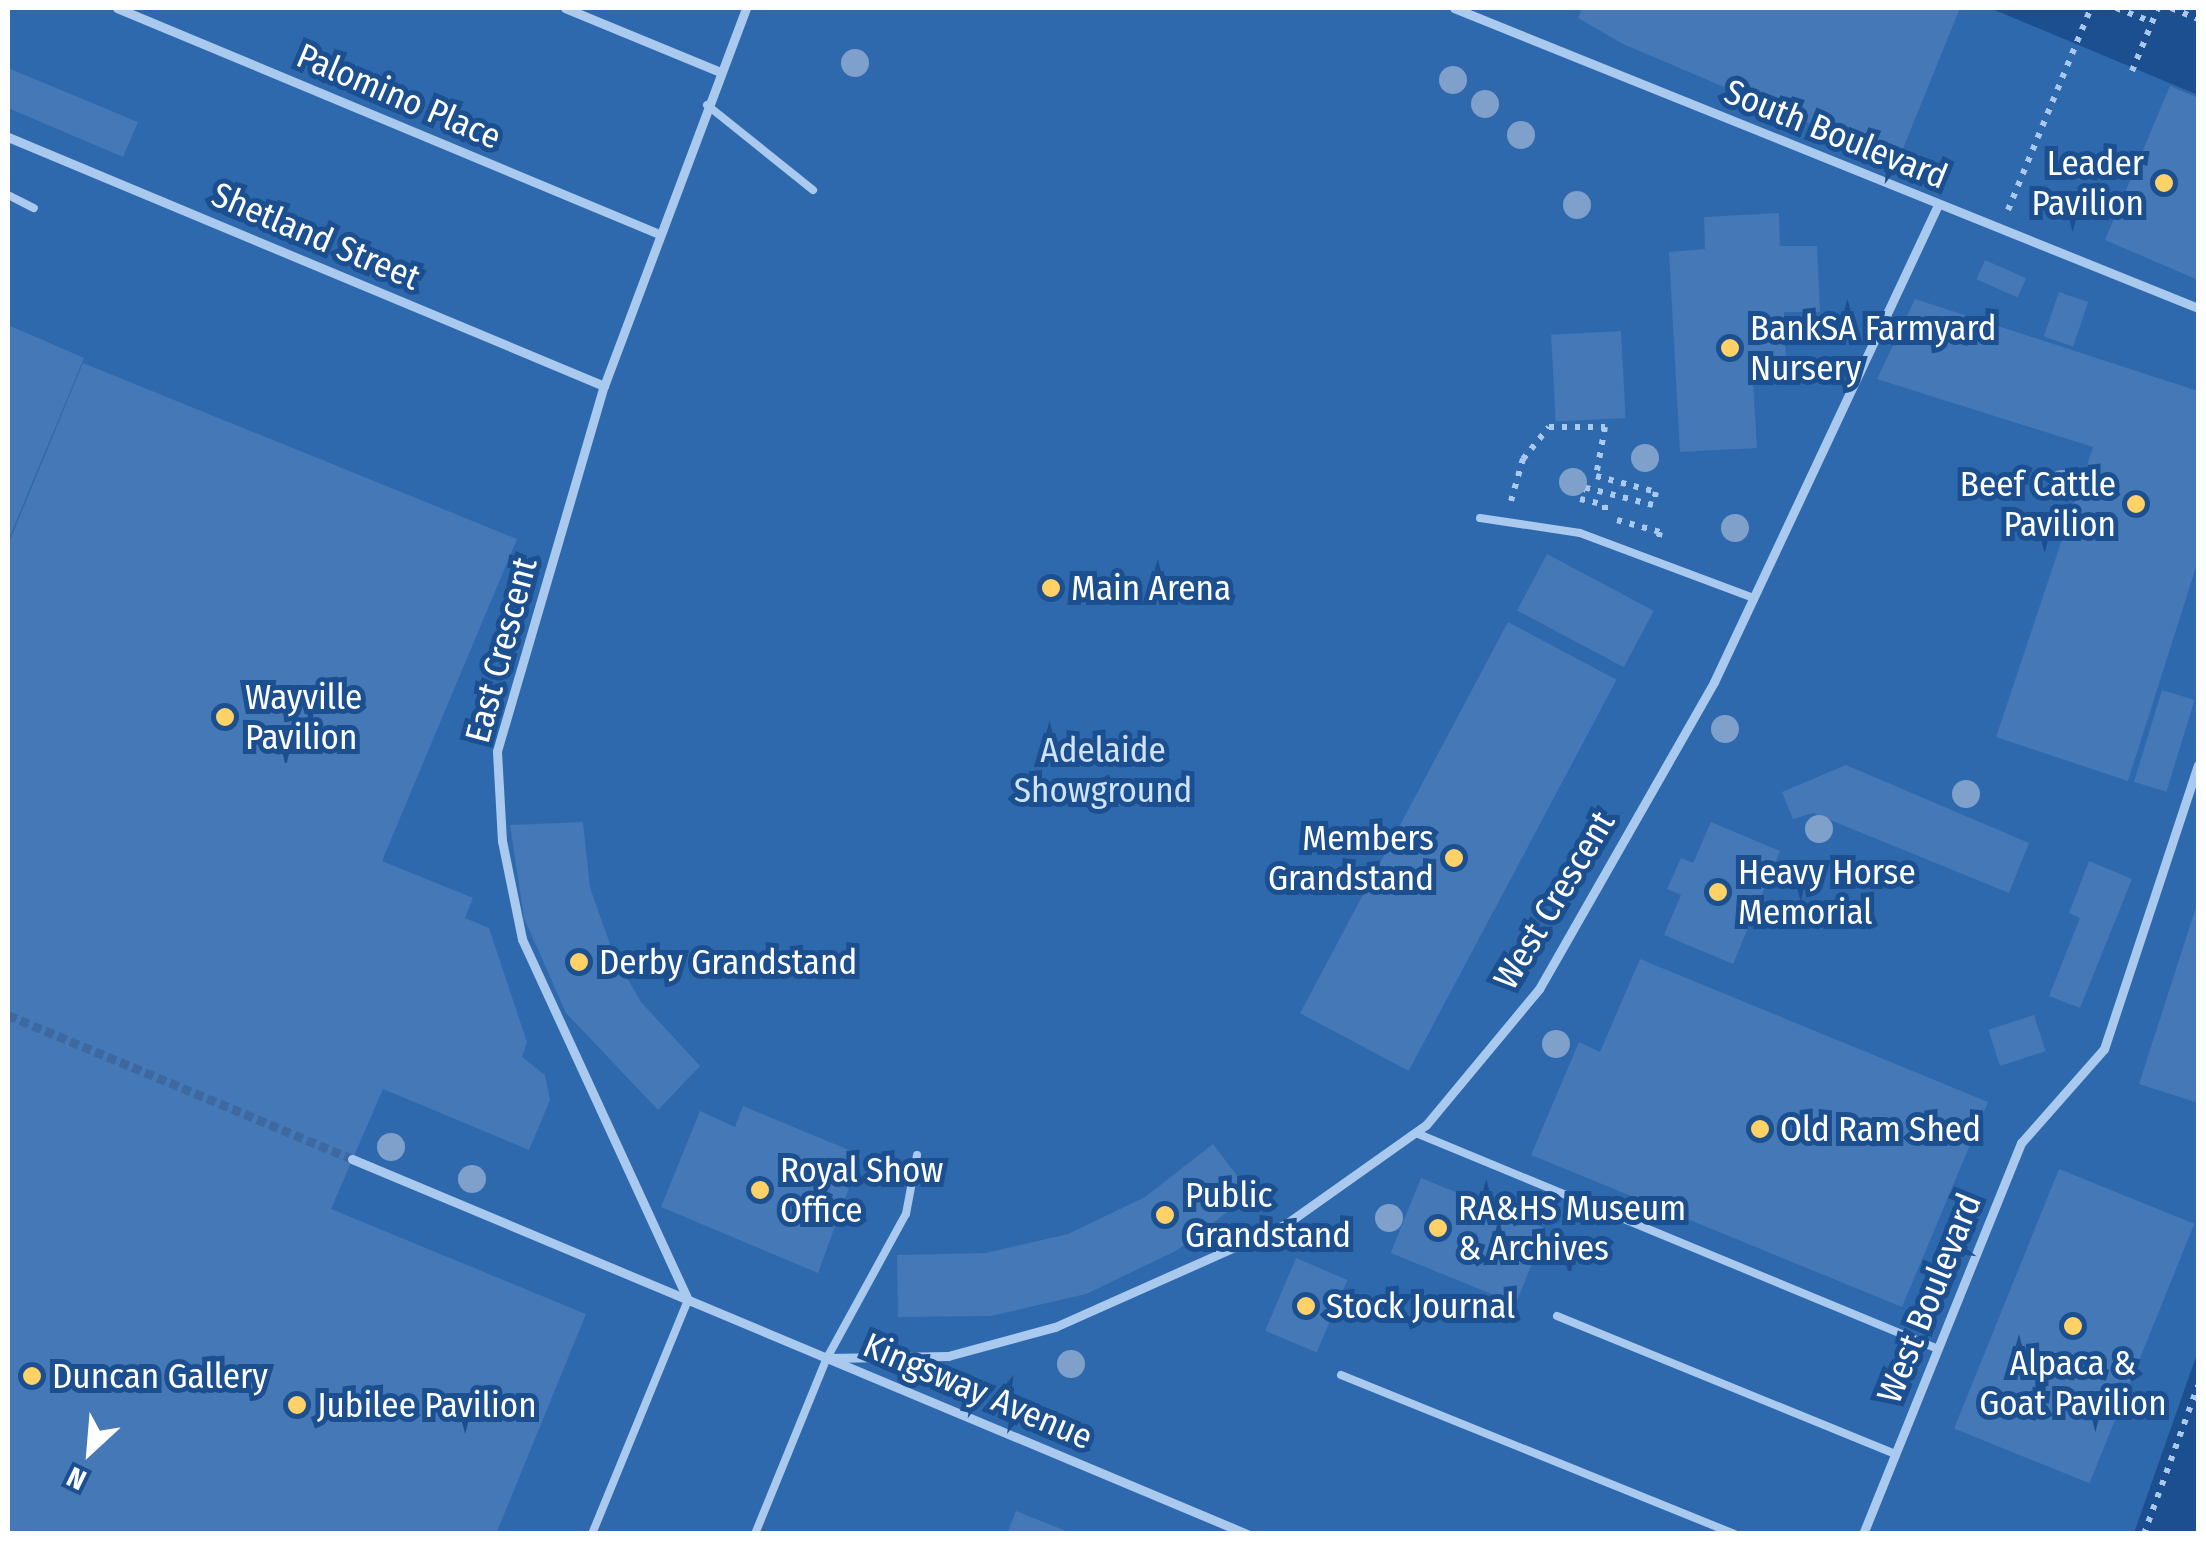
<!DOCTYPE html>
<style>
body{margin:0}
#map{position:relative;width:2206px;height:1541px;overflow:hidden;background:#1b4f8f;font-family:"Fira Sans Condensed",sans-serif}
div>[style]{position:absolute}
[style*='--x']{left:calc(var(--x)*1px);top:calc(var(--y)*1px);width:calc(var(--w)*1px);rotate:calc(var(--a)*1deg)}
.green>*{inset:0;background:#2e69ad}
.building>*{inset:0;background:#4478b7;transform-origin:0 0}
.pedestrian-tunnel>*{height:9px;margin-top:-4.5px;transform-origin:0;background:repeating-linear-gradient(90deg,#3d69a0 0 9px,transparent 0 13.5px)}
.path>*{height:6px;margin-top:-3px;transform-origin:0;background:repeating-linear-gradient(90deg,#a9c9ee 0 5px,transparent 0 13px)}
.service>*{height:8px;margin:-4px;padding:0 4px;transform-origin:4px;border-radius:4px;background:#a9c9ee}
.pedestrian>*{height:9px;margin:-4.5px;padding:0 4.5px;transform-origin:4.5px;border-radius:4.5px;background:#a9c9ee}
.trees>*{width:28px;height:28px;margin:-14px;border-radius:50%;background:#7ea0ca}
.dots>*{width:28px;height:28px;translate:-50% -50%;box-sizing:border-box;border:5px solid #1b4f8f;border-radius:50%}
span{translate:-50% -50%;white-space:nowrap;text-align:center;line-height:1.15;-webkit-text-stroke:10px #1b4f8f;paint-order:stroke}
.street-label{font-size:35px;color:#fff}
.poi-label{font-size:35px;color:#fff}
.right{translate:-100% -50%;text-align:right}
.left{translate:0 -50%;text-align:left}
.park-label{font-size:35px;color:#cfe3fa}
.frame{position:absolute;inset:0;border:10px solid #fff;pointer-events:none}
.north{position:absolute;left:40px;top:1401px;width:100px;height:100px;-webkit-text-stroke:8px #1b4f8f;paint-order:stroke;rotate:206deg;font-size:28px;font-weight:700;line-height:40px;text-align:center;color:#fff}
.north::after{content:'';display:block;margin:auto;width:35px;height:45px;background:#fff;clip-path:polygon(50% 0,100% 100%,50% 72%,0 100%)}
</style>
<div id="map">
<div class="green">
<div style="clip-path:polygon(8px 8px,1990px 8px,2198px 95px,2198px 1351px,2134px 1533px,8px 1534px)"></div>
</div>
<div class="building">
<div style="clip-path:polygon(1582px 8px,1960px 8px,1898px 161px,1623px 44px,1578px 18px)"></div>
<div style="clip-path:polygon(8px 68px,138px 122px,123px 157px,8px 108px)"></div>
<div style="clip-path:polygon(2170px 86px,2198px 98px,2198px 280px,2105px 240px)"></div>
<div style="clip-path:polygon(1779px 213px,1780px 246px,1817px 246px,1820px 312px,1784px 312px,1787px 384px,1753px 383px,1757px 448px,1680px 452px,1669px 252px,1705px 249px,1704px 217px)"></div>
<div style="left:1985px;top:260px;width:45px;height:21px;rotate:24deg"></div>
<div style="left:2059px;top:292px;width:31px;height:47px;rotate:19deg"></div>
<div style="clip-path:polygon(1915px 299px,2198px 391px,2198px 561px,2128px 781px,1996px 737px,2093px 447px,1877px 379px)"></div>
<div style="clip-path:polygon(8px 325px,84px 358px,8px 541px)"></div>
<div style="left:1621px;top:331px;width:87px;height:70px;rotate:87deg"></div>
<div style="clip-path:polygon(83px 363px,517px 539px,382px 861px,473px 898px,465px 918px,489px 928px,527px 1042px,522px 1057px,545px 1075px,550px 1100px,529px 1150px,383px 1089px,331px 1209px,586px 1314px,496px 1534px,8px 1534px,8px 545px)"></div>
<div style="left:1547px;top:554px;width:121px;height:64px;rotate:28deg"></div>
<div style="left:1508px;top:622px;width:123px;height:443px;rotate:28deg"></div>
<div style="left:2162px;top:690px;width:34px;height:96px;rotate:17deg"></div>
<div style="clip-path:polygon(1846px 765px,2029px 843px,2009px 893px,1813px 813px,1793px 819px,1782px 792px)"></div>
<div style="clip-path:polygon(583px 822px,590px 888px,614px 955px,641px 1002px,700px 1066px,658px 1110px,566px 1013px,524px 918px,510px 825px)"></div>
<div style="clip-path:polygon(1711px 822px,1780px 851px,1733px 964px,1664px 935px,1681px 895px,1667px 889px,1681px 858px,1693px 863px)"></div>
<div style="clip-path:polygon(2089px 861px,2132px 879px,2080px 1008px,2049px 996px,2080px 918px,2069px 913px)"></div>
<div style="clip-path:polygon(2198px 901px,2198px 1103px,2139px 1084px)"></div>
<div style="clip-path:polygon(1640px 959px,1988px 1102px,1902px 1307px,1531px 1155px,1579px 1042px,1600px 1052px)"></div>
<div style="left:2034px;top:1015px;width:38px;height:48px;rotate:72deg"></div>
<div style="clip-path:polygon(743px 1106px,861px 1155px,818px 1273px,661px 1207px,700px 1111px,735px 1127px)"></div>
<div style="clip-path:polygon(1213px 1144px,1251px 1194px,1176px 1251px,1086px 1294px,991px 1316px,898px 1317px,897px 1255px,986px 1253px,1068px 1234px,1145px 1197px)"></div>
<div style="left:2059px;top:1169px;width:146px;height:280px;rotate:22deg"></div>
<div style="left:1421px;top:1178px;width:135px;height:81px;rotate:22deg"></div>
<div style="left:1296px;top:1258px;width:56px;height:79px;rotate:23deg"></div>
<div style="clip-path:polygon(1016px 1511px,1071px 1533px,1071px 1534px,1007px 1534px)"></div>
</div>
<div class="pedestrian-tunnel">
<div style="--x:8;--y:1015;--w:373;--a:22.7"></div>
</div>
<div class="path">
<div style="--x:2116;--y:8;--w:39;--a:21"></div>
<div style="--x:2171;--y:8;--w:29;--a:22"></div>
<div style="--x:2132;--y:71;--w:68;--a:-67.6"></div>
<div style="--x:2008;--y:210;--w:218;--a:-67.7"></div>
<div style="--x:1511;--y:501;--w:44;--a:-74.1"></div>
<div style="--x:1523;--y:459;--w:41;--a:-50.9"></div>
<div style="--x:1549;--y:427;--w:56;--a:0"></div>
<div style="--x:1605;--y:427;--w:50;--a:100.4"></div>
<div style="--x:1596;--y:476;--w:62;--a:14.9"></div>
<div style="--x:1656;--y:492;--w:13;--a:103"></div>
<div style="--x:1653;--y:505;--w:72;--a:-165.6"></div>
<div style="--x:1583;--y:487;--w:12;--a:104"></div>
<div style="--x:1580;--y:499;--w:26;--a:13"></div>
<div style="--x:1605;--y:505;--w:12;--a:90"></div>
<div style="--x:1617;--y:520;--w:45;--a:15.6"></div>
<div style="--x:1660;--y:532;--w:8;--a:104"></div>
<div style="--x:2144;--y:1534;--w:158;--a:-70"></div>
</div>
<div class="service">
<div style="--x:707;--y:105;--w:136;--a:38.7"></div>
<div style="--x:8;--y:195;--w:29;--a:27"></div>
<div style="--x:1480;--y:518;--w:101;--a:8.5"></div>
<div style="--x:1580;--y:533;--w:186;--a:20.5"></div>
<div style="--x:1416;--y:1133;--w:565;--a:22.48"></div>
<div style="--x:1557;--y:1316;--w:366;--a:22.2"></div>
<div style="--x:1341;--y:1375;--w:425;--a:22"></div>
<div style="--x:592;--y:1534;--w:253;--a:-67.7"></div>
<div style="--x:755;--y:1534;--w:190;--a:-67.8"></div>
<div style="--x:827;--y:1358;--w:164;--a:-61.3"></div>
<div style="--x:906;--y:1214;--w:60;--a:-79.4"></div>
</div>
<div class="pedestrian">
<div style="--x:117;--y:8;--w:587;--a:22.63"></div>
<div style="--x:565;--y:8;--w:168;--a:22.4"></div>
<div style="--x:1454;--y:8;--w:802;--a:21.96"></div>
<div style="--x:8;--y:137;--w:646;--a:22.67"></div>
<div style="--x:352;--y:1159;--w:970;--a:22.73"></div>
<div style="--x:688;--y:1300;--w:397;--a:-114.7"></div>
<div style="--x:522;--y:939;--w:100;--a:-101.5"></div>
<div style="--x:502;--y:841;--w:90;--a:-93.2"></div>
<div style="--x:497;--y:751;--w:380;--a:-73.7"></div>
<div style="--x:604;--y:386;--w:404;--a:-69.4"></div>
<div style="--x:827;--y:1358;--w:121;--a:-0.9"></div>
<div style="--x:948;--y:1356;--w:111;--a:-15.2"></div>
<div style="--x:1055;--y:1327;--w:253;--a:-24"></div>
<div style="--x:1286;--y:1224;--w:171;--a:-35.3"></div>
<div style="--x:1426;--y:1125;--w:177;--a:-50.3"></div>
<div style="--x:1539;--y:989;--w:353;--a:-60.3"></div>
<div style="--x:1714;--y:682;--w:527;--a:-64.85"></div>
<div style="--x:1863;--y:1534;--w:422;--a:-68"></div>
<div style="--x:2021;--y:1143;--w:125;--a:-48.6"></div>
<div style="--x:2104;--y:1049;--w:299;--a:-71.7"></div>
</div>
<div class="trees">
<div style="left:855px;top:63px"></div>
<div style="left:1453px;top:80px"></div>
<div style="left:1485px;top:104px"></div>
<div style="left:1521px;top:135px"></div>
<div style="left:1577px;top:205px"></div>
<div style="left:1645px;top:458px"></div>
<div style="left:1573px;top:482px"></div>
<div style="left:2062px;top:484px"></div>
<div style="left:1735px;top:528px"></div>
<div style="left:1725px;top:729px"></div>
<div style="left:1966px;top:794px"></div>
<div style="left:1819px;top:829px"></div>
<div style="left:1556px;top:1044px"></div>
<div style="left:391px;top:1147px"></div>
<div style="left:472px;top:1179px"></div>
<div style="left:1389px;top:1218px"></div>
<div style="left:1071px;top:1364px"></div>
</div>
<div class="dots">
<div style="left:2164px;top:183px;background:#ffd166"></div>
<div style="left:1730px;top:348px;background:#ffd166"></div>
<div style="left:2136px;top:504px;background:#ffd166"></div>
<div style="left:1051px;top:588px;background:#ffd166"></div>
<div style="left:225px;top:717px;background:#ffd166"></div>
<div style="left:1454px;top:858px;background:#ffd166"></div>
<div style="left:1718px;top:892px;background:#ffd166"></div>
<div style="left:579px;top:962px;background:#ffd166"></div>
<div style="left:1760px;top:1129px;background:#ffd166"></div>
<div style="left:760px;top:1190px;background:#ffd166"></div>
<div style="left:1165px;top:1215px;background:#ffd166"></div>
<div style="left:1438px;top:1228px;background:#ffd166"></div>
<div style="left:1306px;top:1306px;background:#ffd166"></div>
<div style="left:2073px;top:1326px;background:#ffd166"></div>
<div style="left:32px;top:1376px;background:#ffd166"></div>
<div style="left:297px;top:1405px;background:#ffd166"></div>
</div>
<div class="street-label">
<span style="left:399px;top:96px;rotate:23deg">Palomino Place</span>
<span style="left:1836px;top:134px;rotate:22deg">South Boulevard</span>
<span style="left:316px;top:236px;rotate:23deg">Shetland Street</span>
<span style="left:501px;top:650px;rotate:-75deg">East Crescent</span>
<span style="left:1554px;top:900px;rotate:-59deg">West Crescent</span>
<span style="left:1929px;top:1298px;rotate:-68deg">West Boulevard</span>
<span style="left:978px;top:1391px;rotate:23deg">Kingsway Avenue</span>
</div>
<div class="poi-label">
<span class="right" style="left:2144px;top:183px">Leader<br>Pavilion</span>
<span class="left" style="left:1750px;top:348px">BankSA Farmyard<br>Nursery</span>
<span class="right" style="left:2116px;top:504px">Beef Cattle<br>Pavilion</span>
<span class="left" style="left:1071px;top:588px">Main Arena</span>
<span class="left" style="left:245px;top:717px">Wayville<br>Pavilion</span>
<span class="right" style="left:1434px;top:858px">Members<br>Grandstand</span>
<span class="left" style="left:1738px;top:892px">Heavy Horse<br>Memorial</span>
<span class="left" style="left:599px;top:962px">Derby Grandstand</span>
<span class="left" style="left:1780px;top:1129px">Old Ram Shed</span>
<span class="left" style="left:780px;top:1190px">Royal Show<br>Office</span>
<span class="left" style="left:1185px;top:1215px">Public<br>Grandstand</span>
<span class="left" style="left:1458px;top:1228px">RA&amp;HS Museum<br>&amp; Archives</span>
<span class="left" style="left:1326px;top:1306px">Stock Journal</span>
<span style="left:2073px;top:1383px">Alpaca &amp;<br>Goat Pavilion</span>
<span class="left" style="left:52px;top:1376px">Duncan Gallery</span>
<span class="left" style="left:317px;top:1405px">Jubilee Pavilion</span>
</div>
<div class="park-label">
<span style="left:1103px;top:770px">Adelaide<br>Showground</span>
</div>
<div class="frame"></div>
<div class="north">N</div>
</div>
